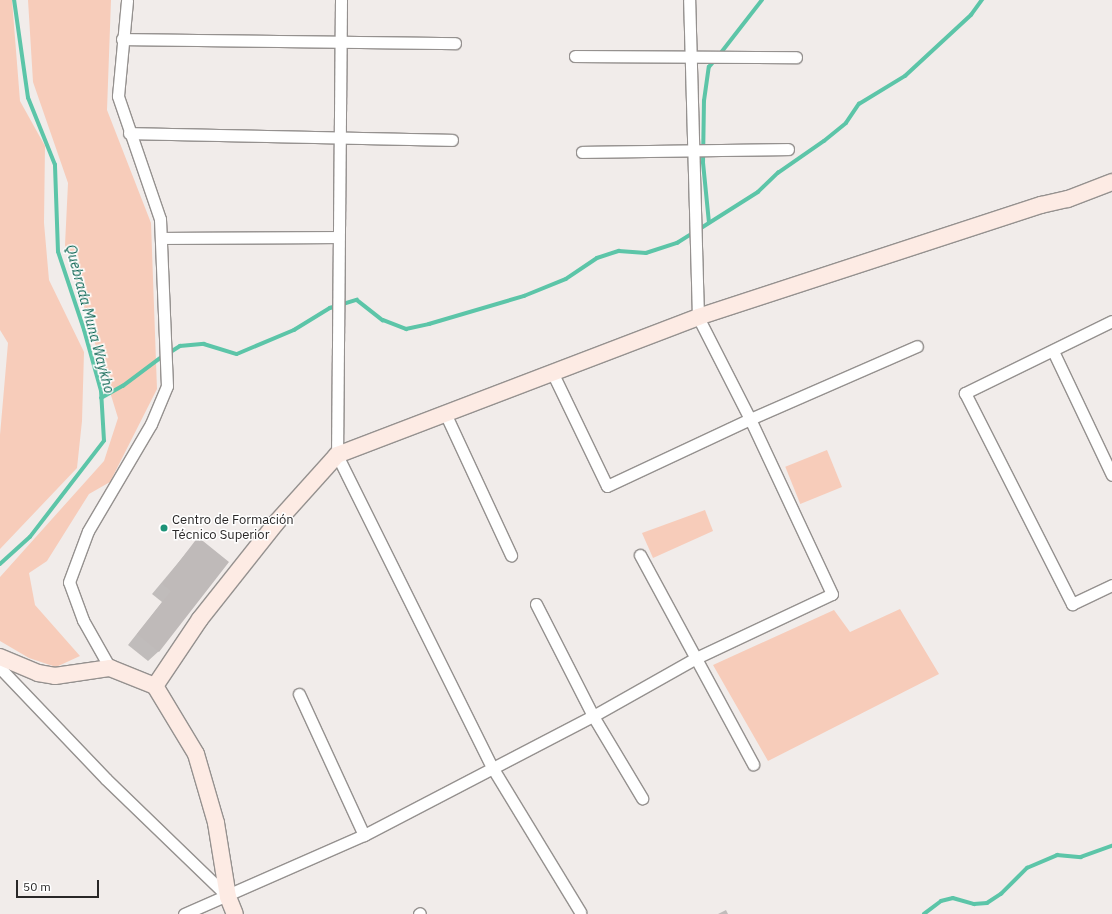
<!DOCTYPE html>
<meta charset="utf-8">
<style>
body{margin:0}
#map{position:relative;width:1112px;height:914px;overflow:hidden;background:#f1ecea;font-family:"IBM Plex Sans",sans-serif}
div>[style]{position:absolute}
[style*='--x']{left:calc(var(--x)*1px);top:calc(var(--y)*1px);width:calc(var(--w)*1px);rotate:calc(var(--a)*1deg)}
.green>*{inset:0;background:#f7ccba;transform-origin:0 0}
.shadow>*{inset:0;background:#0003}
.stream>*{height:3.5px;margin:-1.75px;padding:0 1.75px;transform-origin:1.75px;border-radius:1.75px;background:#5cc5a8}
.building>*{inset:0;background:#bfbab9}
.roads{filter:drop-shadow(1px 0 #95918f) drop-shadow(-1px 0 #95918f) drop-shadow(0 1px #95918f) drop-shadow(0 -1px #95918f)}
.street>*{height:11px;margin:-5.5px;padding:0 5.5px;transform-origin:5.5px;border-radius:5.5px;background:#fff}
.secondary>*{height:16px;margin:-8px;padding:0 8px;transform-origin:8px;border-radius:8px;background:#fdebe4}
.dots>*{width:11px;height:11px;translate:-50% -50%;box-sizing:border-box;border:2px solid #fff;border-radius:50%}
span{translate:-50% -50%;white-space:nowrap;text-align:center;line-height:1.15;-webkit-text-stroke:3px #fff;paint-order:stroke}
.poi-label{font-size:13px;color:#292727}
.left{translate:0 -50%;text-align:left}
.water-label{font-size:14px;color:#035e4b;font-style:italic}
.scale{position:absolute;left:16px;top:880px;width:83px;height:18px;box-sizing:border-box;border:2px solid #292727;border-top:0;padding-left:5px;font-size:12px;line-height:14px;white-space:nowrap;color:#292727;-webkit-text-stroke:3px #fff;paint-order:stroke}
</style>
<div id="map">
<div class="green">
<div style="clip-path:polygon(0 0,12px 0,20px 101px,45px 146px,44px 223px,49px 280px,84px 352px,82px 421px,77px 468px,0 549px,0 435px,8px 343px,0 330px)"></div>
<div style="clip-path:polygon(28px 0,111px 0,107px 110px,151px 223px,157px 389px,110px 482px,89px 494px,47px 561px,29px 573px,35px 605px,80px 656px,56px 667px,29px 658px,0 641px,0 577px,104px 461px,118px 418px,65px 245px,68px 183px,33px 82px)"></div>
<div style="left:827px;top:450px;width:40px;height:45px;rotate:68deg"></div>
<div style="clip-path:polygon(705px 510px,713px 531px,653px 558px,642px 533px)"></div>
<div style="clip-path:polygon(900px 609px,939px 674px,768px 761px,713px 665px,834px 610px,850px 632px)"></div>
</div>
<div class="shadow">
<div style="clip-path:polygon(198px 539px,159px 651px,148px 661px,128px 645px,162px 602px,152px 594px)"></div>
<div style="clip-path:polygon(726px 910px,728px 914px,718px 914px)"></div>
</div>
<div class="stream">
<div style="--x:720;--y:54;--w:68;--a:-52.1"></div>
<div style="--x:709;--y:223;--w:60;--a:-95.7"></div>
<div style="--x:703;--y:163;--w:62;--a:-89.1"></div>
<div style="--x:704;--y:101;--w:34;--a:-82"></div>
<div style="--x:709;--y:67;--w:11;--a:-49"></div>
<div style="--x:698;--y:230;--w:71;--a:-32.3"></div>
<div style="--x:758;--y:192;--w:28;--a:-44"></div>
<div style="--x:778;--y:173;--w:56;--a:-34.8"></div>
<div style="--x:824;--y:141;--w:28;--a:-39"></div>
<div style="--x:846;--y:123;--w:23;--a:-56"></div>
<div style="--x:859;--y:104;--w:54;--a:-31.3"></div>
<div style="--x:905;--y:76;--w:90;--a:-42.7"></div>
<div style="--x:971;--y:15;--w:19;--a:-54"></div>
<div style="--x:169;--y:353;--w:13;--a:-32"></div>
<div style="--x:180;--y:346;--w:24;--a:-5"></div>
<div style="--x:204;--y:344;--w:34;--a:17"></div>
<div style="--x:237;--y:354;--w:62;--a:-22.8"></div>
<div style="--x:294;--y:330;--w:42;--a:-31.4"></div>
<div style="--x:330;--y:308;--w:28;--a:-17"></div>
<div style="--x:357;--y:300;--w:33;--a:38"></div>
<div style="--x:383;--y:320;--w:25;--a:21"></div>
<div style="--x:406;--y:329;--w:24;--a:-12"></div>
<div style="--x:429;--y:324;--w:99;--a:-16.4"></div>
<div style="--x:524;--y:296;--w:45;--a:-22"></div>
<div style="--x:566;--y:279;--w:37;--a:-34"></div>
<div style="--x:597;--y:258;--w:23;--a:-18"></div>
<div style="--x:619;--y:251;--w:27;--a:4"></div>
<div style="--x:646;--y:253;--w:33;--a:-18"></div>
<div style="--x:677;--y:243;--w:19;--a:-32"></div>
<div style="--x:101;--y:398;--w:25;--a:-29"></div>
<div style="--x:123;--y:386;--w:50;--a:-36.9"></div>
<div style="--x:0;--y:564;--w:40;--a:-42"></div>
<div style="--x:30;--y:537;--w:121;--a:-52.4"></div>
<div style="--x:104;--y:441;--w:50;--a:-93.4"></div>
<div style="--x:101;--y:391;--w:63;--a:-105.6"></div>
<div style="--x:84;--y:330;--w:82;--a:-108.4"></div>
<div style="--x:58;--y:252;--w:87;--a:-92"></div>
<div style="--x:55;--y:165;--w:72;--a:-111.9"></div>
<div style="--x:28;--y:98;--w:99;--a:-98.1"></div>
<div style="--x:924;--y:914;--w:21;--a:-37"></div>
<div style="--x:941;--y:901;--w:12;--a:-14"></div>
<div style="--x:953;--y:898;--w:22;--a:16"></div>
<div style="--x:974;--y:904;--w:13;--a:-4"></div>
<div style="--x:987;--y:903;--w:17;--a:-33"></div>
<div style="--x:1001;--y:894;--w:37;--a:-45"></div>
<div style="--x:1027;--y:868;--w:33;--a:-23"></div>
<div style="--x:1057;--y:855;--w:24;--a:5"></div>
<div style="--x:1081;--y:857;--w:33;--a:-20"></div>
</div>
<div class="building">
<div style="clip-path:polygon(198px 537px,229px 562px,159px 652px,137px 634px,171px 591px,162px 584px)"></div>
</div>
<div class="roads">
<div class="street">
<div style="--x:341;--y:0;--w:455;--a:90.5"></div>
<div style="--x:337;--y:455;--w:348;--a:63.6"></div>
<div style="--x:492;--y:767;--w:170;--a:58.7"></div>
<div style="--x:122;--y:39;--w:333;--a:0.7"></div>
<div style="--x:575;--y:56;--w:221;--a:0.3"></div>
<div style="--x:129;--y:133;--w:323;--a:1.2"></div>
<div style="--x:582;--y:152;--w:206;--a:-0.8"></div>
<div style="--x:161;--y:238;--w:177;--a:-0.3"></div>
<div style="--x:1112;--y:321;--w:164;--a:153.9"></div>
<div style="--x:965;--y:393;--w:237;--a:63.1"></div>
<div style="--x:1072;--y:604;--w:44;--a:-25.4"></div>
<div style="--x:1053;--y:351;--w:137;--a:64.6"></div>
<div style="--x:553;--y:374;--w:124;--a:64.3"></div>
<div style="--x:607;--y:486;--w:158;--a:-25.1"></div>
<div style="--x:750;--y:419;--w:182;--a:-23.6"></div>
<div style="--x:445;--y:413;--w:157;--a:65.1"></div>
<div style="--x:640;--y:555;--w:238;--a:61.6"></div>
<div style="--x:536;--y:604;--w:126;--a:63"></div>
<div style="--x:593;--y:716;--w:96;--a:59.1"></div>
<div style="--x:0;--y:668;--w:153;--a:46.3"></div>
<div style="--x:106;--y:779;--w:170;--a:44"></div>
<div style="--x:110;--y:668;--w:55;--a:-119.4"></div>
<div style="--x:83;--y:620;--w:40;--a:-110.2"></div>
<div style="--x:69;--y:582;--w:54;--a:-69.6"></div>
<div style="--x:88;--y:531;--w:124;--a:-59.5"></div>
<div style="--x:151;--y:424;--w:41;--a:-67.2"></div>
<div style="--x:167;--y:386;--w:167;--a:-92.4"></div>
<div style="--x:160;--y:219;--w:130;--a:-108.9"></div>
<div style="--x:118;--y:96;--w:96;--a:-84.6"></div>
<div style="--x:299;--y:694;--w:155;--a:65.3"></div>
<div style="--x:184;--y:914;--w:197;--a:-23.7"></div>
<div style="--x:364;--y:835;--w:258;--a:-27.5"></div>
<div style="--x:593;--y:716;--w:118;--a:-29.4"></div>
<div style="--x:696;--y:658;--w:150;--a:-25.2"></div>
<div style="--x:832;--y:594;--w:193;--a:-115.1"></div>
<div style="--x:750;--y:419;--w:114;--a:-117"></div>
<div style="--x:698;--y:317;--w:317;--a:-91.6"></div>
<div style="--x:419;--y:914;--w:1;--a:-45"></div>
</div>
<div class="secondary">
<div style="--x:0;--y:657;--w:41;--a:22.8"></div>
<div style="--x:38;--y:673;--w:17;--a:10"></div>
<div style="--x:55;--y:676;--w:56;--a:-8.3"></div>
<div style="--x:110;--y:668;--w:48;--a:21.8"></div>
<div style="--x:155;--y:686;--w:79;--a:58.9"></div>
<div style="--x:196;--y:754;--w:72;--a:73.8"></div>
<div style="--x:216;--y:823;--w:75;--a:80.8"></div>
<div style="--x:228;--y:897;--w:18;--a:68"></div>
<div style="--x:155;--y:686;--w:81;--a:-56.1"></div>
<div style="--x:200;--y:619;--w:122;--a:-51.6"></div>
<div style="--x:276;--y:523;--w:91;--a:-48.1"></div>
<div style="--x:337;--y:455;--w:386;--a:-20.9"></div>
<div style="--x:698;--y:317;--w:361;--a:-18.1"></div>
<div style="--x:1041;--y:205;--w:28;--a:-13"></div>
<div style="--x:1068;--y:199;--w:47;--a:-21.1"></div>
</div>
</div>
<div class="dots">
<div style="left:164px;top:528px;background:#1d9378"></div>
</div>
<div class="poi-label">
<span class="left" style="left:172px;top:528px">Centro de Formación<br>Técnico Superior</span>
</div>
<div class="water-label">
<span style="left:90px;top:319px;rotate:75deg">Quebrada Muna Waykho</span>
</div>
<div class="scale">50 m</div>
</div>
